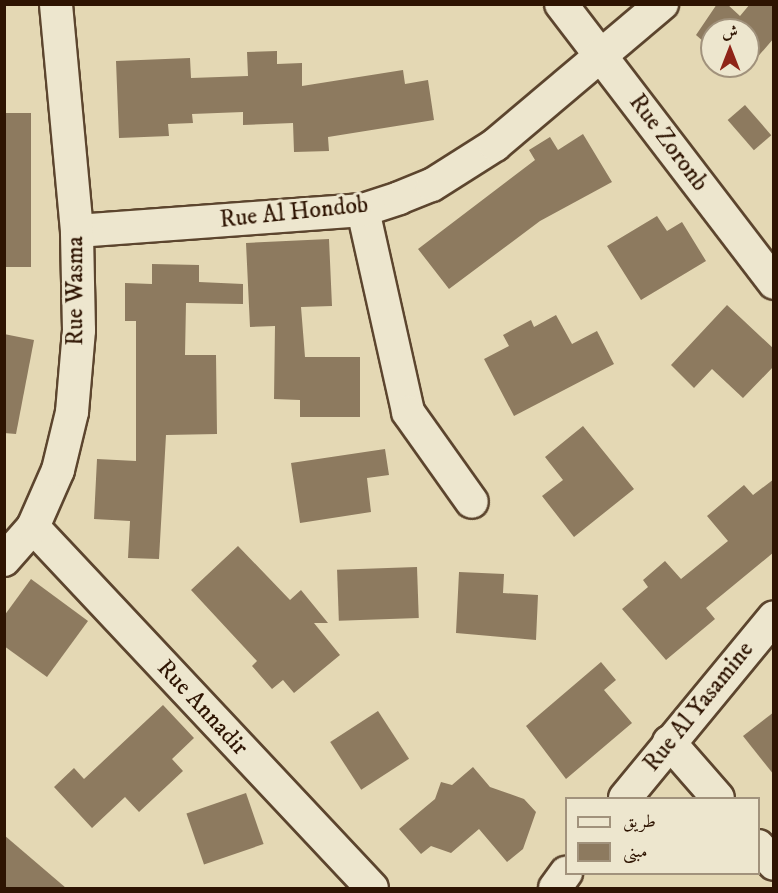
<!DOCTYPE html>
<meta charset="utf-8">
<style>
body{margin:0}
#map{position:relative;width:778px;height:893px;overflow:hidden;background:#e4d8b4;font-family:"IM FELL DW Pica",Amiri,serif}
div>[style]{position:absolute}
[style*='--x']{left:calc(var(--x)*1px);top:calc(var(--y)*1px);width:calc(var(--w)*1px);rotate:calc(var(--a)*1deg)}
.building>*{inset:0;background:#8d7a5f;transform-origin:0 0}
.roads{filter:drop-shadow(2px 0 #5c452e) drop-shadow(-2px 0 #5c452e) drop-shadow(0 2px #5c452e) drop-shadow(0 -2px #5c452e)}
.minor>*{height:32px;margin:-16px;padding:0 16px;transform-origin:16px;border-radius:16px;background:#ede6ce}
span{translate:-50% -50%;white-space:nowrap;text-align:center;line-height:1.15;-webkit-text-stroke:6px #ede6ce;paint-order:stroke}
.street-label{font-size:24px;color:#2e1402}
.frame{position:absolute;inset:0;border:6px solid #2e1402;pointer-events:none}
.legend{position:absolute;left:565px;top:797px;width:195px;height:78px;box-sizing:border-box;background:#ede6ce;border:2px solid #a1927c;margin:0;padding:8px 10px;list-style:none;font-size:18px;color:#2e1402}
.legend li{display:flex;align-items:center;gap:12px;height:30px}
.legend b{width:30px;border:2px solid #a1927c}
.north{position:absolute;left:700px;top:18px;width:60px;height:60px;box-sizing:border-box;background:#ede6ce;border:2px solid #a1927c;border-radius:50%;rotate:0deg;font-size:16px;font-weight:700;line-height:24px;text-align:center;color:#2e1402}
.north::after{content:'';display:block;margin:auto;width:21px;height:27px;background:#8f2418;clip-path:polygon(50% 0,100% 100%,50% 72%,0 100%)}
</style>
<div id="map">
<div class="building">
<div style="clip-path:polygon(717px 4px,727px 4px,740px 16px,750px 4px,774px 4px,774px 38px,742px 75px,732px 66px,748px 66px,748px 30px,712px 30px,712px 49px,696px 35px)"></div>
<div style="clip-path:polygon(277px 51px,277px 64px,302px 63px,302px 86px,403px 70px,405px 84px,428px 80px,434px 120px,328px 137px,329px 151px,294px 152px,293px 123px,243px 125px,243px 112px,192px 114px,193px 123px,168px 124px,169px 136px,119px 138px,116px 61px,190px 58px,191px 78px,248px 76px,247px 52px)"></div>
<div style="left:745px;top:105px;width:40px;height:23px;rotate:49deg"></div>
<div style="left:31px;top:113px;width:154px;height:27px;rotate:90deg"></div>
<div style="clip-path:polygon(583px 134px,612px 182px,540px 221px,449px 289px,418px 249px,535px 160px,529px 150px,550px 137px,558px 150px)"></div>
<div style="clip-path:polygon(657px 216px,667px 231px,682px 222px,706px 261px,641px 300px,607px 246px)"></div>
<div style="clip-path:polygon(329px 239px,332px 306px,301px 307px,305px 357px,360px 357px,360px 417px,300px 417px,300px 400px,274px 399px,275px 326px,250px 327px,246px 243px)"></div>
<div style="clip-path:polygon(152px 264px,199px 265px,199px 282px,243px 284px,243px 304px,186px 303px,185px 355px,216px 355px,217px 434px,166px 435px,159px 559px,128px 558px,130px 521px,94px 519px,97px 459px,136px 461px,136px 321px,125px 321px,125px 283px,152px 284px)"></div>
<div style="clip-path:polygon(727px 305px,774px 349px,774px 366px,743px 398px,712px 369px,694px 388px,671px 365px)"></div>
<div style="clip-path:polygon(556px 315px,572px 344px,597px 331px,614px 364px,514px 416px,484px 359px,509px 346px,503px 335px,531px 320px,534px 327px)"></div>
<div style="clip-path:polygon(4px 334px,34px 340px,16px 434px,4px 433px)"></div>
<div style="clip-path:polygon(583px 426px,634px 489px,574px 537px,542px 496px,563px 480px,545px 457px)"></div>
<div style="clip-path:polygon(385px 449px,389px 475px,367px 478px,371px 512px,300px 523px,291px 463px)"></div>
<div style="clip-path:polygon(774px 479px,774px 552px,706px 608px,715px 619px,666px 660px,622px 609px,648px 587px,643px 580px,665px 561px,681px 579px,728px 541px,707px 516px,744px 485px,753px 495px)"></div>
<div style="clip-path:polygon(238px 546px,290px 600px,301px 590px,328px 623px,314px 623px,340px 655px,294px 693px,283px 680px,272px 689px,252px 666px,257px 661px,191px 590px)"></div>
<div style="left:417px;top:567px;width:51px;height:80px;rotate:88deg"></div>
<div style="clip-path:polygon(459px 572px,504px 574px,503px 593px,538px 595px,536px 640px,456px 633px)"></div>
<div style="clip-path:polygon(31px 579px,88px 621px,47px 677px,4px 646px,4px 616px)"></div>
<div style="clip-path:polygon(601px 662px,616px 680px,604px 690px,632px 723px,566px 779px,526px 726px)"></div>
<div style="clip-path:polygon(163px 705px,194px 738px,172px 759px,183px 771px,139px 812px,125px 797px,92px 828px,54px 787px,74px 768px,84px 779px)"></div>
<div style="left:378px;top:711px;width:57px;height:57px;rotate:57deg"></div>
<div style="clip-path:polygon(774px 712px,774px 775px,743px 736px)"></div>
<div style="clip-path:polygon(473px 767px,490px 787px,524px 799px,536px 812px,523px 849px,507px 862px,479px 829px,451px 853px,431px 846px,421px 854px,399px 829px,435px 799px,441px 782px,452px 785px)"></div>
<div style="left:246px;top:793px;width:54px;height:63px;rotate:71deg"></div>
<div style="clip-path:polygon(4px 835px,66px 888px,4px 888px)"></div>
</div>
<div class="roads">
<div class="minor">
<div style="--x:561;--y:4;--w:351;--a:52.6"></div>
<div style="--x:363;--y:210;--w:207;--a:77.4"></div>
<div style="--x:408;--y:412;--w:110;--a:54.6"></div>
<div style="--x:77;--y:231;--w:287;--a:-4.2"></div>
<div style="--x:363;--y:210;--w:38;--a:-18"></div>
<div style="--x:399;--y:198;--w:35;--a:-22"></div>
<div style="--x:432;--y:185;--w:75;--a:-32.4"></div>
<div style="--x:495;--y:145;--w:219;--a:-40.2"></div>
<div style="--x:33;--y:527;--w:495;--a:46.8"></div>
<div style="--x:4;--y:560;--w:44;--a:-48.7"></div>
<div style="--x:33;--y:527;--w:62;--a:-66.3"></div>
<div style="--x:58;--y:470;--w:60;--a:-76.4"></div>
<div style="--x:72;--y:412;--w:82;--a:-85.1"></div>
<div style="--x:79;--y:330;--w:99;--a:-91.2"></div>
<div style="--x:77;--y:231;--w:228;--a:-95.3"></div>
<div style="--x:669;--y:742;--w:74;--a:48.8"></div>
<div style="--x:625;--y:798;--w:234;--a:-50.5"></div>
<div style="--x:758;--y:846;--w:24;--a:48"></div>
<div style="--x:555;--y:888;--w:19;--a:-54"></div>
</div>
</div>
<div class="street-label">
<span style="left:668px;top:143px;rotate:53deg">Rue Zoronb</span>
<span style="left:294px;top:213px;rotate:-6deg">Rue Al Hondob</span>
<span style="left:76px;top:291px;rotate:-90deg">Rue Wasma</span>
<span style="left:699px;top:707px;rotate:-51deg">Rue Al Yasamine</span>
<span style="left:202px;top:708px;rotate:47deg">Rue Annadir</span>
</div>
<div class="frame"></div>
<ul class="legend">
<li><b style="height:8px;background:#ede6ce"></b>طريق</li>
<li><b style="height:16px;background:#8d7a5f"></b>مبنى</li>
</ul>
<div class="north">ش</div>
</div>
